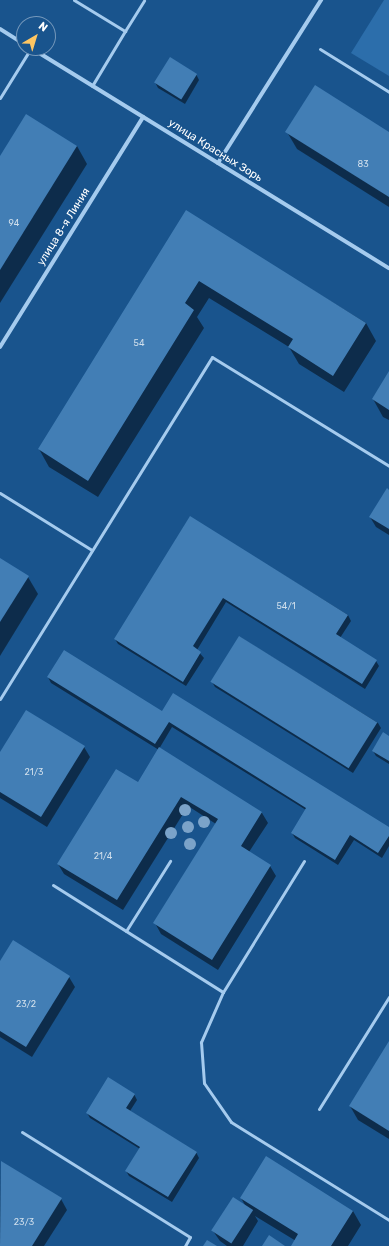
<!DOCTYPE html>
<meta charset="utf-8">
<style>
body{margin:0}
#map{position:relative;width:389px;height:1246px;overflow:hidden;background:#19548d;font-family:Rubik,sans-serif}
div>[style]{position:absolute}
[style*='--x']{left:calc(var(--x)*1px);top:calc(var(--y)*1px);width:calc(var(--w)*1px);rotate:calc(var(--a)*1deg)}
.green>*{inset:0;background:#2c6eab}
.shadow>*{inset:0;background:#0007}
.building>*{inset:0;background:#427eb5;transform-origin:0 0}
.lane>*{height:3px;margin:-1.5px;padding:0 1.5px;transform-origin:1.5px;border-radius:1.5px;background:#a5cbee}
.street>*{height:4px;margin:-2px;padding:0 2px;transform-origin:2px;border-radius:2px;background:#a5cbee}
.trees>*{width:12px;height:12px;margin:-6px;border-radius:50%;background:#7ba3c9}
span{translate:-50% -50%;white-space:nowrap;text-align:center;line-height:1.15;-webkit-text-stroke:3px #19548d;paint-order:stroke}
.number-label{font-size:9px;color:#d0dfec}
.number-label span{-webkit-text-stroke-width:0}
.street-label{font-size:11px;color:#fff}
.north{position:absolute;left:16px;top:16px;width:40px;height:40px;box-sizing:border-box;background:#19548d;border:1px solid #7598bb;border-radius:50%;rotate:38deg;font-size:11px;font-weight:700;line-height:16px;text-align:center;color:#fff}
.north::after{content:'';display:block;margin:auto;width:14px;height:18px;background:#ffc662;clip-path:polygon(50% 0,100% 100%,50% 72%,0 100%)}
</style>
<div id="map">
<div class="green">
<div style="clip-path:polygon(384px 0,389px 0,389px 76px,351px 53px)"></div>
</div>
<div class="shadow">
<div style="clip-path:polygon(196px 74px,199px 80px,185px 104px,158px 88px,155px 82px)"></div>
<div style="clip-path:polygon(287px 132px,389px 133px,389px 207px,297px 149px)"></div>
<div style="clip-path:polygon(77px 146px,87px 164px,0 303px,0 158px)"></div>
<div style="clip-path:polygon(186px 212px,366px 323px,376px 341px,344px 392px,299px 364px,289px 347px,209px 298px,197px 317px,204px 328px,98px 497px,49px 467px,39px 449px)"></div>
<div style="clip-path:polygon(389px 373px,389px 420px,383px 417px,373px 399px)"></div>
<div style="clip-path:polygon(389px 491px,389px 535px,376px 527px,370px 517px)"></div>
<div style="clip-path:polygon(190px 517px,348px 615px,351px 621px,340px 638px,376px 661px,379px 666px,365px 689px,226px 602px,197px 650px,204px 658px,186px 686px,118px 644px,115px 639px)"></div>
<div style="clip-path:polygon(0 559px,28px 577px,38px 594px,0 656px)"></div>
<div style="clip-path:polygon(240px 637px,378px 723px,381px 728px,353px 773px,215px 687px,212px 682px)"></div>
<div style="clip-path:polygon(48px 677px,162px 712px,389px 828px,389px 846px,382px 858px,354px 840px,338px 865px,295px 838px,292px 833px,306px 810px,172px 727px,159px 749px,262px 813px,268px 823px,249px 852px,270px 866px,276px 876px,218px 970px,161px 934px,155px 923px,216px 824px,188px 806px,123px 910px,64px 874px,58px 864px,138px 783px,159px 750px,51px 683px)"></div>
<div style="clip-path:polygon(389px 737px,389px 764px,376px 756px,373px 751px)"></div>
<div style="clip-path:polygon(84px 747px,90px 757px,47px 827px,0 798px,0 754px)"></div>
<div style="clip-path:polygon(0 963px,69px 977px,75px 987px,32px 1057px,0 1037px)"></div>
<div style="clip-path:polygon(389px 1043px,389px 1139px,358px 1120px,350px 1106px)"></div>
<div style="clip-path:polygon(134px 1094px,137px 1100px,130px 1111px,196px 1152px,199px 1158px,172px 1202px,129px 1176px,126px 1171px,140px 1149px,90px 1118px,87px 1113px)"></div>
<div style="clip-path:polygon(1px 1162px,61px 1199px,67px 1210px,44px 1246px,0 1246px)"></div>
<div style="clip-path:polygon(241px 1198px,353px 1211px,361px 1225px,348px 1246px,292px 1246px,296px 1241px,255px 1216px,258px 1221px,243px 1246px,227px 1246px,220px 1241px,213px 1231px,246px 1207px)"></div>
</div>
<div class="building">
<div style="left:170px;top:57px;width:32px;height:30px;rotate:32deg"></div>
<div style="clip-path:polygon(315px 85px,389px 132px,389px 197px,285px 132px)"></div>
<div style="clip-path:polygon(26px 114px,77px 146px,0 270px,0 156px)"></div>
<div style="clip-path:polygon(186px 210px,366px 323px,333px 376px,288px 347px,293px 339px,199px 281px,185px 303px,194px 310px,88px 481px,38px 449px)"></div>
<div style="clip-path:polygon(389px 371px,389px 410px,372px 399px)"></div>
<div style="clip-path:polygon(387px 488px,389px 490px,389px 529px,369px 517px)"></div>
<div style="clip-path:polygon(190px 516px,348px 615px,336px 634px,377px 660px,362px 684px,223px 598px,193px 646px,201px 652px,183px 682px,114px 639px)"></div>
<div style="clip-path:polygon(0 558px,29px 576px,0 622px)"></div>
<div style="left:239px;top:636px;width:163px;height:54px;rotate:32deg"></div>
<div style="clip-path:polygon(64px 650px,162px 711px,173px 693px,389px 827px,389px 836px,378px 853px,350px 835px,335px 860px,291px 833px,306px 808px,169px 722px,155px 744px,47px 677px)"></div>
<div style="clip-path:polygon(26px 710px,85px 746px,41px 817px,0 792px,0 752px)"></div>
<div style="clip-path:polygon(383px 732px,389px 736px,389px 761px,372px 751px)"></div>
<div style="clip-path:polygon(159px 747px,262px 812px,241px 846px,271px 865px,212px 960px,153px 923px,218px 819px,181px 797px,117px 900px,57px 864px,116px 769px,138px 782px)"></div>
<div style="clip-path:polygon(13px 940px,70px 976px,26px 1047px,0 1031px,0 961px)"></div>
<div style="clip-path:polygon(389px 1041px,389px 1131px,349px 1106px)"></div>
<div style="clip-path:polygon(108px 1077px,135px 1094px,126px 1108px,197px 1152px,168px 1197px,125px 1171px,140px 1147px,86px 1113px)"></div>
<div style="clip-path:polygon(266px 1156px,353px 1211px,331px 1246px,291px 1246px,298px 1234px,240px 1198px)"></div>
<div style="clip-path:polygon(1px 1161px,62px 1198px,32px 1246px,0 1246px)"></div>
<div style="left:233px;top:1197px;width:24px;height:40px;rotate:33deg"></div>
<div style="clip-path:polygon(269px 1235px,285px 1246px,262px 1246px)"></div>
<div style="clip-path:polygon(207px 1240px,217px 1246px,203px 1246px)"></div>
</div>
<div class="lane">
<div style="--x:74;--y:0;--w:60;--a:31.3"></div>
<div style="--x:125;--y:31;--w:64;--a:121"></div>
<div style="--x:125;--y:31;--w:36;--a:-58"></div>
<div style="--x:320;--y:49;--w:81;--a:31.9"></div>
<div style="--x:0;--y:98;--w:59;--a:-58.2"></div>
<div style="--x:0;--y:493;--w:108;--a:31.8"></div>
<div style="--x:0;--y:699;--w:402;--a:-58.2"></div>
<div style="--x:212;--y:357;--w:208;--a:31.6"></div>
<div style="--x:304;--y:861;--w:154;--a:121.7"></div>
<div style="--x:223;--y:992;--w:55;--a:113.7"></div>
<div style="--x:201;--y:1042;--w:41;--a:85.8"></div>
<div style="--x:204;--y:1083;--w:47;--a:55.3"></div>
<div style="--x:231;--y:1122;--w:186;--a:31.8"></div>
<div style="--x:53;--y:885;--w:201;--a:32.2"></div>
<div style="--x:126;--y:931;--w:83;--a:-57.8"></div>
<div style="--x:319;--y:1109;--w:132;--a:-58"></div>
<div style="--x:22;--y:1132;--w:198;--a:32"></div>
<div style="--x:190;--y:1237;--w:10;--a:119"></div>
</div>
<div class="street">
<div style="--x:0;--y:29;--w:28;--a:32"></div>
<div style="--x:31;--y:48;--w:420;--a:31.6"></div>
<div style="--x:218;--y:163;--w:193;--a:-57.7"></div>
<div style="--x:0;--y:347;--w:271;--a:-58.1"></div>
</div>
<div class="trees">
<div style="left:185px;top:810px"></div>
<div style="left:204px;top:822px"></div>
<div style="left:188px;top:827px"></div>
<div style="left:171px;top:833px"></div>
<div style="left:190px;top:844px"></div>
</div>
<div class="number-label">
<span style="left:363px;top:164px">83</span>
<span style="left:14px;top:223px">94</span>
<span style="left:139px;top:343px">54</span>
<span style="left:286px;top:606px">54/1</span>
<span style="left:34px;top:772px">21/3</span>
<span style="left:103px;top:856px">21/4</span>
<span style="left:26px;top:1004px">23/2</span>
<span style="left:24px;top:1222px">23/3</span>
</div>
<div class="street-label">
<span style="left:215px;top:151px;rotate:32deg">улица Красных Зорь</span>
<span style="left:64px;top:227px;rotate:-58deg">улица 8-я Линия</span>
</div>
<div class="north">N</div>
</div>
